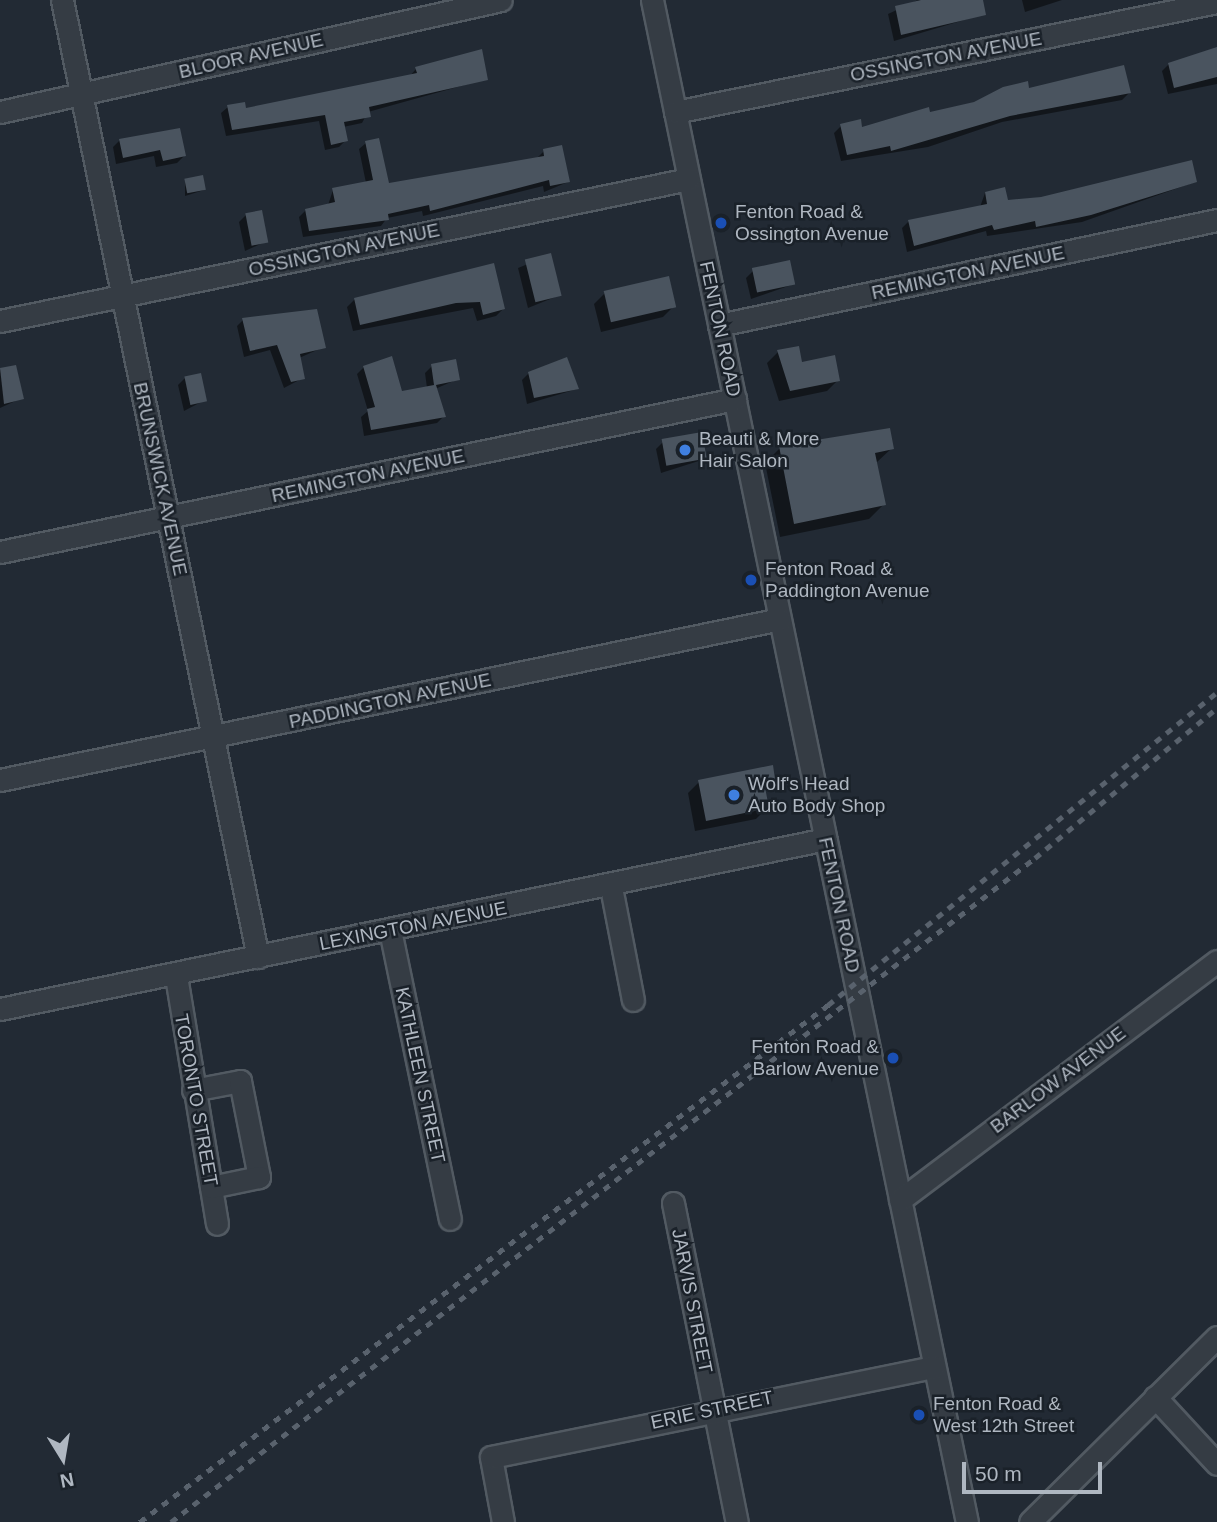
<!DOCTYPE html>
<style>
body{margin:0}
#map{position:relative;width:1217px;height:1522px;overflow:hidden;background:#222a34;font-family:Arial,sans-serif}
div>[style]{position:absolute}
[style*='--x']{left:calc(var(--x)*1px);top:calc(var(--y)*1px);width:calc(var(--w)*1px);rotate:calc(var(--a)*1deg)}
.shadow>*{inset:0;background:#0007}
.building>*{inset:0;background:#4a545f;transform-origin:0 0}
.roads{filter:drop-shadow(2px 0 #525a62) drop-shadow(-2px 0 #525a62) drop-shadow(0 2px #525a62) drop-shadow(0 -2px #525a62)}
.minor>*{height:21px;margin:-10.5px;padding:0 10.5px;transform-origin:10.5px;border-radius:10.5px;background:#353c44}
.rail>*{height:5px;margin-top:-2.5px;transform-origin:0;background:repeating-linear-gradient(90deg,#59626d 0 7px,transparent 0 14px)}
.dots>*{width:19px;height:19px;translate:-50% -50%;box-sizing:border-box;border:4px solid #1a2129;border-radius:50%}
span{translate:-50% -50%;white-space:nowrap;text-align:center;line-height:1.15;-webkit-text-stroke:5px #1a2129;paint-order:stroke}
.street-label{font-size:19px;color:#afb7c1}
.poi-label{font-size:19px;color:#afb7c1}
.left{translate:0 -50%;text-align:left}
.right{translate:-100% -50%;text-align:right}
.north{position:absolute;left:28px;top:1424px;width:70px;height:70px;-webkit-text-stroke:5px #1a2129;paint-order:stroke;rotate:169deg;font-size:19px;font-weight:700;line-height:28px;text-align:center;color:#afb7c1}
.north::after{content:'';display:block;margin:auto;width:24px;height:32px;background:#afb7c1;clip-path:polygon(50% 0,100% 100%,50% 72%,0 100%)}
.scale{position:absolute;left:962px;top:1462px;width:140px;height:32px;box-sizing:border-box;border:4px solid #afb7c1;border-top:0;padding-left:9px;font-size:21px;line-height:24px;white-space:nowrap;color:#afb7c1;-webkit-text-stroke:5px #1a2129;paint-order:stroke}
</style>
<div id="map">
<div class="shadow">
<div style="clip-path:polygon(918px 0,981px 0,984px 14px,894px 41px,888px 14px)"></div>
<div style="clip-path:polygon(1022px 0,1062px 0,1025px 12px)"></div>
<div style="clip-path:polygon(1217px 51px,1217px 84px,1168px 94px,1162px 71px,1169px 64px)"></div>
<div style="clip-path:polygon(416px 69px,486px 79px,368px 112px,362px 123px,343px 127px,346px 140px,339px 147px,325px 150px,319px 121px,226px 136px,221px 113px,228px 107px,245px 110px,409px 77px)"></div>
<div style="clip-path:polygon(1028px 90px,1129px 93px,1122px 100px,1002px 122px,928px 147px,841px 161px,834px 133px,841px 126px,861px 129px)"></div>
<div style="clip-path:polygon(178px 130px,184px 156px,177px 163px,156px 167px,154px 156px,116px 164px,113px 147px,120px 140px)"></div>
<div style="clip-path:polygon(366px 143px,387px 185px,537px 158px,544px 151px,568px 182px,544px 192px,543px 186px,423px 216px,422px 211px,387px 218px,381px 226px,303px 237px,299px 217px,306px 210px,328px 205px,333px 190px,366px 183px,359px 149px)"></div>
<div style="clip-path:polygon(185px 180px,204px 190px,185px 196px)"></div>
<div style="clip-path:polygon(1195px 182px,1082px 222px,987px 236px,986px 231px,907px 252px,902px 228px,909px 221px,980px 207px,985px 193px,1007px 201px)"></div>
<div style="clip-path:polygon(246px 215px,267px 241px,245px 251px,239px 222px)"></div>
<div style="clip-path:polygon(550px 255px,560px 295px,528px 308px,518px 268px)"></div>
<div style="clip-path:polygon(493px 265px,503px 309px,496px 316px,477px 321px,473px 308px,353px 331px,347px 307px,354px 300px)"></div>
<div style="clip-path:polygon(753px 271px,794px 284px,751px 299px,746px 278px)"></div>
<div style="clip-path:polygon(605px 293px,674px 306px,663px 317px,601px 332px,594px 304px)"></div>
<div style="clip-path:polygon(243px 320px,324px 347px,299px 358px,303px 378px,284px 388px,270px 350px,244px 357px,237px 326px)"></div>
<div style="clip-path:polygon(778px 352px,801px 364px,838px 380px,827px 391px,779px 401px,767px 363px)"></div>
<div style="clip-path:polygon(432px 366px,458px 379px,435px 389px,444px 416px,437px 423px,364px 436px,361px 417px,368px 411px,357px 374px,364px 367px,401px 393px,427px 388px,425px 373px)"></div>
<div style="clip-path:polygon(14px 367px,22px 398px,0 408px,0 370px)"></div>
<div style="clip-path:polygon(529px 373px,577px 389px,527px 404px,522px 380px)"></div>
<div style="clip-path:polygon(185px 378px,205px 400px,184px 411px,178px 385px)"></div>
<div style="clip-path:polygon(663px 442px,705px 459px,661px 473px,656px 449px)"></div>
<div style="clip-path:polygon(780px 448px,892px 448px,876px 463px,884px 504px,869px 519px,780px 537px,765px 463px)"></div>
<div style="clip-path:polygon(774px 779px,763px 789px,767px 808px,756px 819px,695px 831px,688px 793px,699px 782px)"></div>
</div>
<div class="building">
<div style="clip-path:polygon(921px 0,983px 0,986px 15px,901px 35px,895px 6px)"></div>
<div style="clip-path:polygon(1217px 47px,1217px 77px,1174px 88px,1168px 63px)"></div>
<div style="clip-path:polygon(482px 49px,488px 80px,369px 107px,371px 117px,344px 122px,348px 141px,331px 145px,325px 115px,232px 130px,227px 105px,245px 102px,246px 108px,417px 73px,415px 67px)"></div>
<div style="clip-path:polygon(1124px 65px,1131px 93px,1010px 116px,891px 151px,890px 146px,847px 155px,840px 124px,861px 119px,862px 127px,929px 107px,930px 112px,974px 102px,1003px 87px,1028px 81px,1029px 88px)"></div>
<div style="clip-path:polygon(180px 128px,186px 156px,163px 161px,160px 150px,123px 158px,119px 139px)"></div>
<div style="clip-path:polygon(379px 138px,389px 183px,544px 156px,543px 149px,562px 145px,570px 182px,550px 186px,549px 180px,430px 211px,429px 205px,388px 214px,389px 220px,309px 231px,305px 209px,335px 202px,332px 188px,373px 180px,365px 141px)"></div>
<div style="clip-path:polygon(1192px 160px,1197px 182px,1091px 215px,1036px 227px,1035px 221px,994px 230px,992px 225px,914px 246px,908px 220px,987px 204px,985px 192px,1005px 187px,1008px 200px,1041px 197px)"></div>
<div style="left:203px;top:175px;width:15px;height:19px;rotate:79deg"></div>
<div style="left:262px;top:210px;width:33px;height:17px;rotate:79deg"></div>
<div style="left:551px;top:253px;width:44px;height:27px;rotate:76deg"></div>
<div style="left:790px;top:260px;width:25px;height:39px;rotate:78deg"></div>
<div style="clip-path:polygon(494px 263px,505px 309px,483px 315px,480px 302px,456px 303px,360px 325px,354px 298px)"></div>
<div style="left:669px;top:276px;width:32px;height:67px;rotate:77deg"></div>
<div style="clip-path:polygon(317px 309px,326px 348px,300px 354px,305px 379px,291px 382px,277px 345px,250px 351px,242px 318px)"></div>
<div style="clip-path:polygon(799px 346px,802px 362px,835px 355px,840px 381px,790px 391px,777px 350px)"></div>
<div style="clip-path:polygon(392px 356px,402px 391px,434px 385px,431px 364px,456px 359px,460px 380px,436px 385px,446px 417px,371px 430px,367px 409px,375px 407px,363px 366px)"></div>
<div style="clip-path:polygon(567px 357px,579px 389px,534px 398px,528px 372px)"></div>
<div style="clip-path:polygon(16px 365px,24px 399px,4px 404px,0 368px)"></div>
<div style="left:201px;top:373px;width:29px;height:17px;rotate:78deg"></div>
<div style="clip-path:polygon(890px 428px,894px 449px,875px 453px,886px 505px,794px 524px,779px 446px)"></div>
<div style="left:702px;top:432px;width:27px;height:41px;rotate:80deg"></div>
<div style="clip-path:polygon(773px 765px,775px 779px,764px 782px,769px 808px,706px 821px,698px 780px)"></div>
</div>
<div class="roads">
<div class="minor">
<div style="--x:62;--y:0;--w:977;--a:78.43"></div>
<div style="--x:652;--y:0;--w:1554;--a:78.31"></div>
<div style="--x:0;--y:112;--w:513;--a:-12.6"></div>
<div style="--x:675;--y:112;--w:553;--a:-11.47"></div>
<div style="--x:0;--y:321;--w:703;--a:-11.65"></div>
<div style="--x:719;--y:325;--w:509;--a:-11.91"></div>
<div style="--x:0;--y:552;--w:751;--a:-11.76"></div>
<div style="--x:0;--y:780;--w:796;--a:-11.66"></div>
<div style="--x:611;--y:887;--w:115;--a:79"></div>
<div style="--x:390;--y:930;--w:295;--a:78.3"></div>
<div style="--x:176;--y:976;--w:251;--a:80.6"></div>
<div style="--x:0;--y:1009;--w:843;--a:-11.63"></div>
<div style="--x:193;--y:1090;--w:48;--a:-10.8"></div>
<div style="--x:240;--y:1081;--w:98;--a:78.8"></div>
<div style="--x:259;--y:1177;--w:49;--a:168.2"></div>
<div style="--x:900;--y:1200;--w:397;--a:-37"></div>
<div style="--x:673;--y:1203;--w:325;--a:78.7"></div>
<div style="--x:1155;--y:1397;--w:91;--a:47.2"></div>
<div style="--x:503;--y:1522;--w:66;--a:-100.5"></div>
<div style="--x:491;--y:1457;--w:452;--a:-11.5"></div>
<div style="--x:1030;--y:1522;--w:263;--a:-44.7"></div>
</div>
</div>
<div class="rail">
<div style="--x:140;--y:1522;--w:861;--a:-36.92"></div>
<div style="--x:828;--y:1005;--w:499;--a:-38.8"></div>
<div style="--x:171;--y:1522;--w:1090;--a:-37.54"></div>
<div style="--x:1035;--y:858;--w:236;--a:-39.5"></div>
</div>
<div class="dots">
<div style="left:721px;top:223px;background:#1a4fb4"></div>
<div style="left:685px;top:450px;background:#3f7fe0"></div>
<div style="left:751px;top:580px;background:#1a4fb4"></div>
<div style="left:734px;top:795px;background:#3f7fe0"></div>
<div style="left:893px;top:1058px;background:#1a4fb4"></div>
<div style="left:919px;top:1415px;background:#1a4fb4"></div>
</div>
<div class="street-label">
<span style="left:251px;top:56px;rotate:-13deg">BLOOR AVENUE</span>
<span style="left:946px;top:57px;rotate:-11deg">OSSINGTON AVENUE</span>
<span style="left:344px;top:250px;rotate:-12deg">OSSINGTON AVENUE</span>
<span style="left:968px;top:273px;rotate:-12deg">REMINGTON AVENUE</span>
<span style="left:720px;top:329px;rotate:78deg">FENTON ROAD</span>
<span style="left:368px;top:476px;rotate:-12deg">REMINGTON AVENUE</span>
<span style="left:160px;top:479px;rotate:78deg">BRUNSWICK AVENUE</span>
<span style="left:390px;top:701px;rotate:-12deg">PADDINGTON AVENUE</span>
<span style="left:839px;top:905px;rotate:78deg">FENTON ROAD</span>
<span style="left:413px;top:926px;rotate:-11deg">LEXINGTON AVENUE</span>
<span style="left:420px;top:1075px;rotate:78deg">KATHLEEN STREET</span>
<span style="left:1058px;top:1080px;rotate:-37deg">BARLOW AVENUE</span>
<span style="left:196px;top:1100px;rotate:80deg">TORONTO STREET</span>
<span style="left:692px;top:1301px;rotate:79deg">JARVIS STREET</span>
<span style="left:712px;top:1410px;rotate:-12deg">ERIE STREET</span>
</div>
<div class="poi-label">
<span class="left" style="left:735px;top:223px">Fenton Road &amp;<br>Ossington Avenue</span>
<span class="left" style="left:699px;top:450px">Beauti &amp; More<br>Hair Salon</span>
<span class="left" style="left:765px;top:580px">Fenton Road &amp;<br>Paddington Avenue</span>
<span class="left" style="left:748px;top:795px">Wolf's Head<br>Auto Body Shop</span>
<span class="right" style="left:879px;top:1058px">Fenton Road &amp;<br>Barlow Avenue</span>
<span class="left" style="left:933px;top:1415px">Fenton Road &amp;<br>West 12th Street</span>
</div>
<div class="north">N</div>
<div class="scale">50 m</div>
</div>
